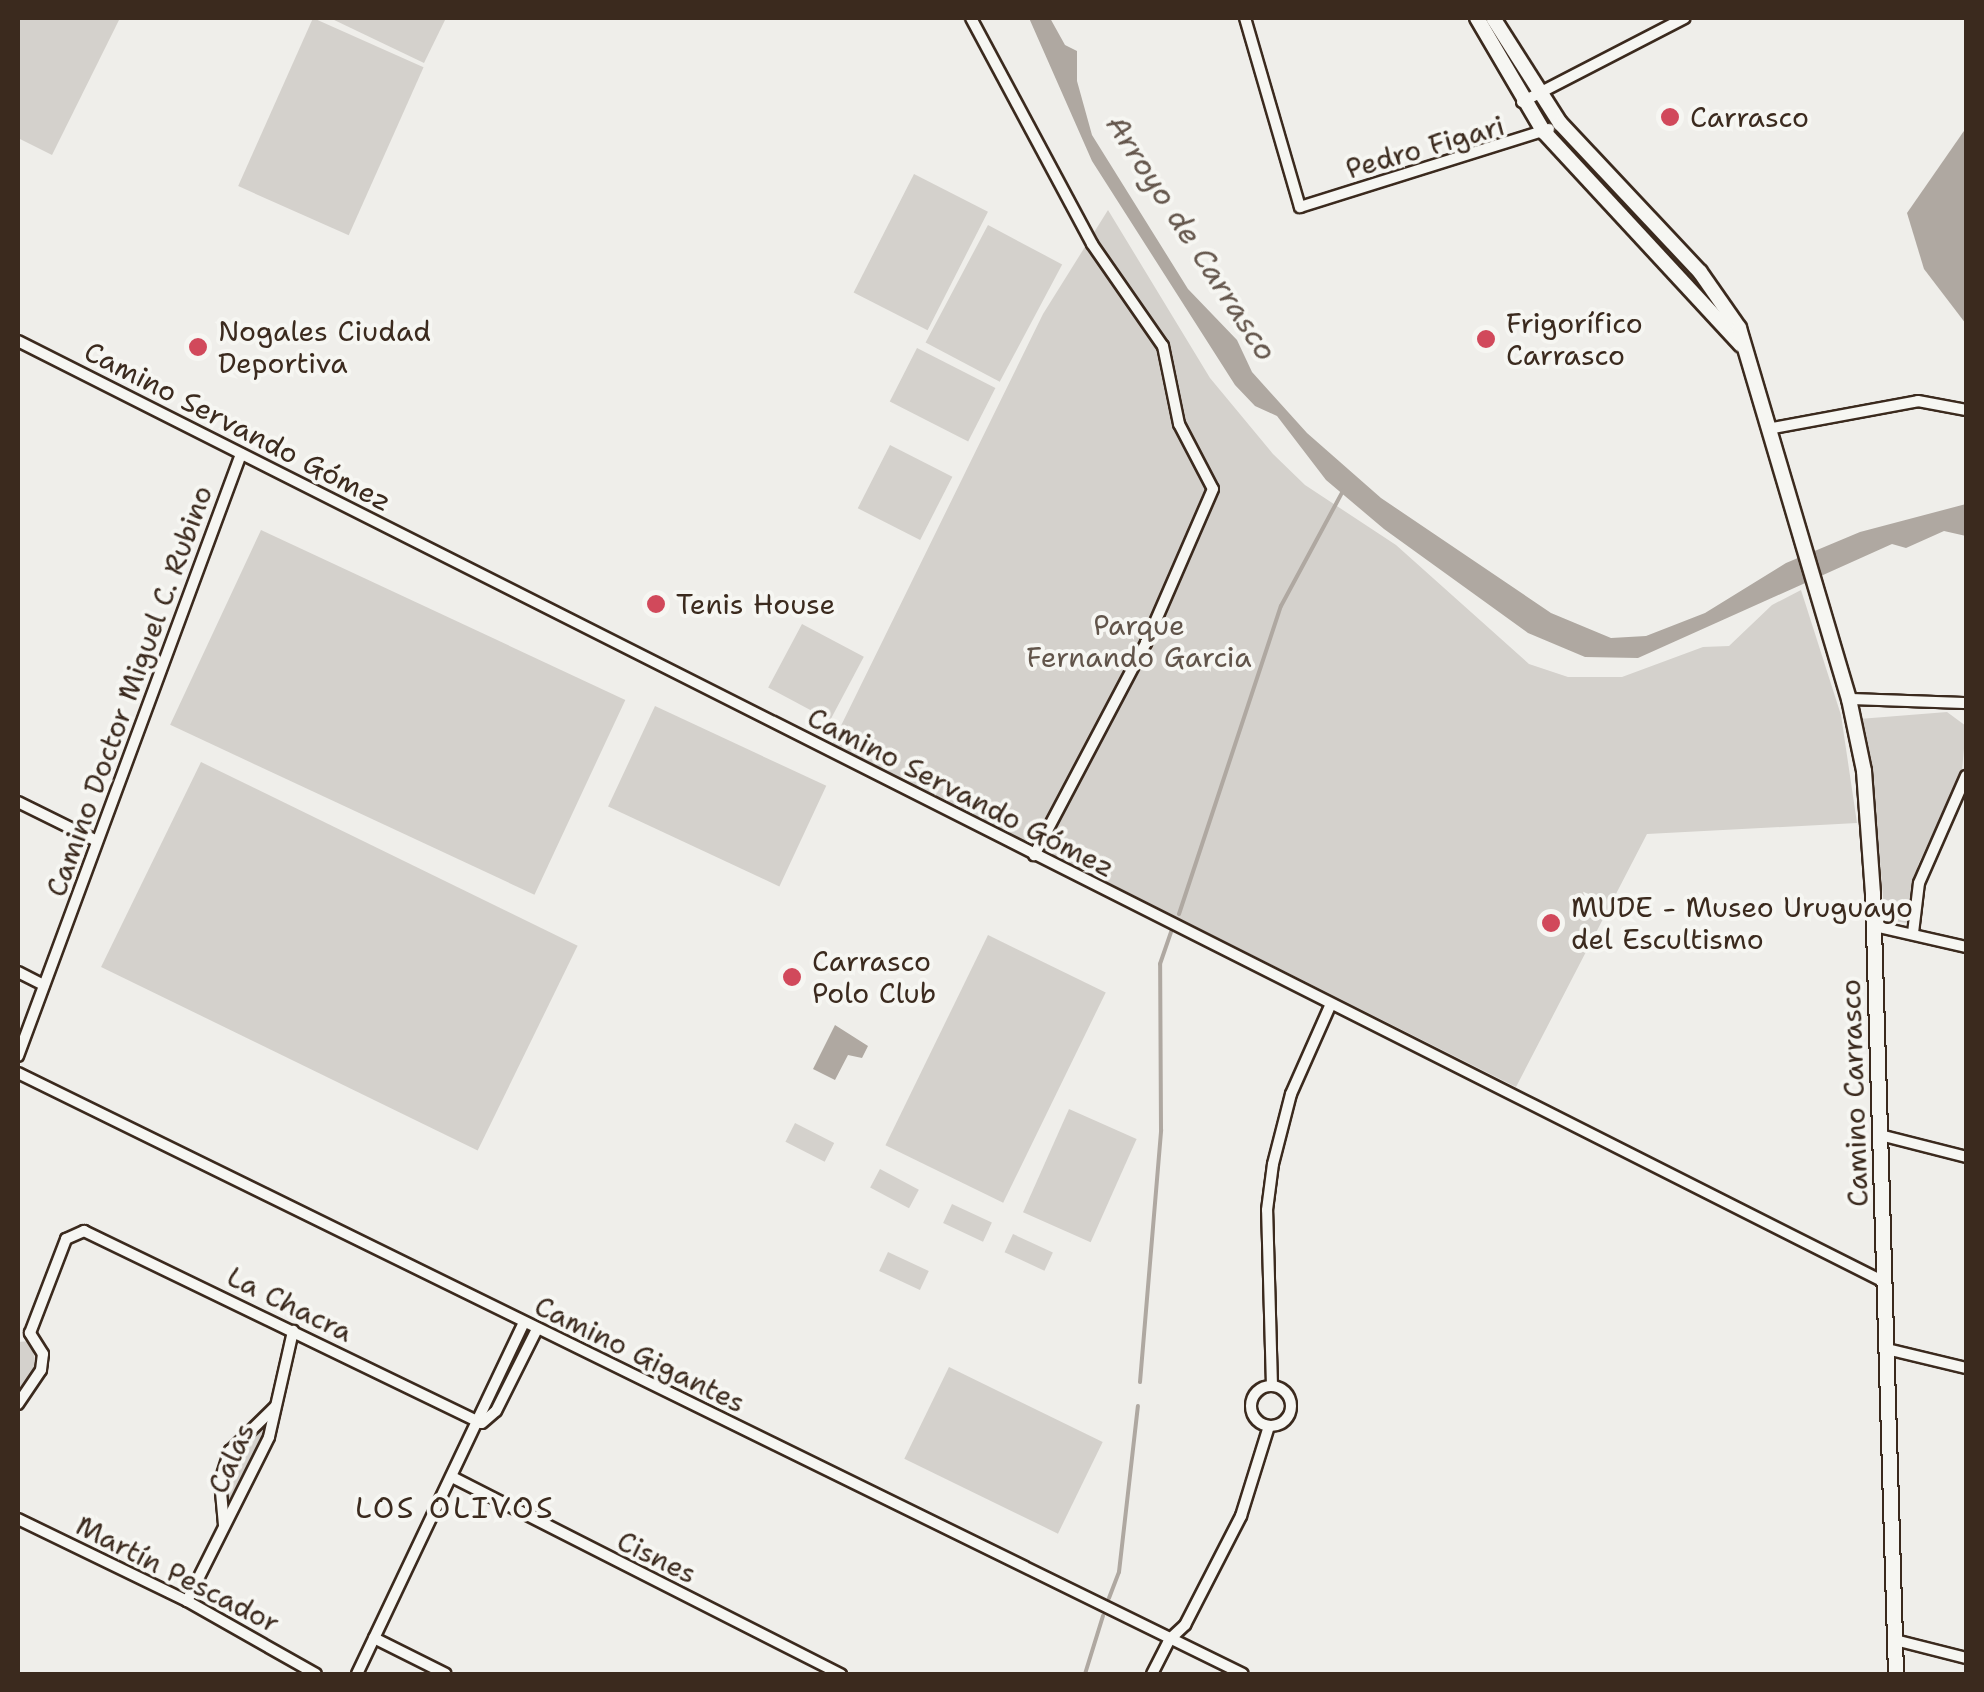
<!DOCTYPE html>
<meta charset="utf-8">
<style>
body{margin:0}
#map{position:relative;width:1984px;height:1692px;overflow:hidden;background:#efeeea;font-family:"Shantell Sans",sans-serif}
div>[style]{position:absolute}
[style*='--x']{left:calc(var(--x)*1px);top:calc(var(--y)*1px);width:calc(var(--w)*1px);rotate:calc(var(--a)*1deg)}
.green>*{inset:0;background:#d4d1cc;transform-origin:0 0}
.water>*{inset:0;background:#afa8a1}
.stream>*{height:4px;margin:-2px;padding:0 2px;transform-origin:2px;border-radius:2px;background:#afa8a1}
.roads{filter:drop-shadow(2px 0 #3b2a1e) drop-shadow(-2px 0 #3b2a1e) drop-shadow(0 2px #3b2a1e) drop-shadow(0 -2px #3b2a1e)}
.street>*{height:10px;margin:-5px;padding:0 5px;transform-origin:5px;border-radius:5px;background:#f6f6f2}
.street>.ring{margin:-5px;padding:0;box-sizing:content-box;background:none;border:10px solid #f6f6f2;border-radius:50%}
.secondary>*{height:14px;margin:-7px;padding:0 7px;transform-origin:7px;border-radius:7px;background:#f6f6f2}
.dots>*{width:28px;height:28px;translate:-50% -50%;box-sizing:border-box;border:5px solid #f6f6f2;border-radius:50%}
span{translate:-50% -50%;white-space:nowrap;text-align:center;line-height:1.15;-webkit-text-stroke:8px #f6f6f2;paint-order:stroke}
.poi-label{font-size:28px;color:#3b2a1e}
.left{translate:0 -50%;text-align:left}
.street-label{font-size:28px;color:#3b2a1e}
.park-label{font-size:28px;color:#61544a}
.water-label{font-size:30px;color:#64564c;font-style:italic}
.neighbourhood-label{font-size:30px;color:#3b2a1e;letter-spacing:2.5px}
.frame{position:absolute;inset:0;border:20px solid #3b2a1e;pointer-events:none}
</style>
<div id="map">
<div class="green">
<div style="clip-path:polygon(18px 18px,120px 18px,52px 155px,18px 138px)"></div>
<div style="left:313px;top:18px;width:121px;height:184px;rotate:24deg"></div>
<div style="clip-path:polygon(330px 18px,446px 18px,424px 63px)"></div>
<div style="left:914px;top:174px;width:83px;height:133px;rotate:27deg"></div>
<div style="clip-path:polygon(1108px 210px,1210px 378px,1273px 454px,1305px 485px,1396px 545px,1529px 664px,1568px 677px,1622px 677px,1703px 647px,1729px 646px,1772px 605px,1801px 590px,1841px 715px,1857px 823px,1647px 834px,1516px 1087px,832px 744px,1043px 314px)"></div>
<div style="left:988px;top:225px;width:84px;height:133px;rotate:28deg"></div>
<div style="left:917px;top:348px;width:88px;height:60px;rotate:27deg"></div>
<div style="left:890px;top:445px;width:70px;height:71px;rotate:27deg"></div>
<div style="left:261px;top:530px;width:402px;height:215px;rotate:25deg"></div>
<div style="left:802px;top:624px;width:70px;height:72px;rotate:28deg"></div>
<div style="left:655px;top:706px;width:189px;height:111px;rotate:25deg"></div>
<div style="clip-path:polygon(1947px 712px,1966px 726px,1962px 771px,1918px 865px,1908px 923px,1885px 920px,1872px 767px,1859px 719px)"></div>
<div style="left:201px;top:762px;width:419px;height:228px;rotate:26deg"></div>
<div style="left:988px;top:935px;width:131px;height:234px;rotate:26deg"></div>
<div style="left:1069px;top:1109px;width:74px;height:113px;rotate:24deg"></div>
<div style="left:795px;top:1123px;width:44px;height:21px;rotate:27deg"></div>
<div style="left:880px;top:1169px;width:44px;height:21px;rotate:28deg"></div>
<div style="left:952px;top:1204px;width:44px;height:21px;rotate:25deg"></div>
<div style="left:1013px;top:1234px;width:44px;height:20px;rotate:25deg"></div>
<div style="left:888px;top:1252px;width:45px;height:21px;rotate:25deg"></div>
<div style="clip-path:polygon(30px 1341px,37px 1367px,18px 1401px,18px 1342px)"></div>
<div style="left:949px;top:1367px;width:171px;height:102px;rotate:26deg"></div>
<div style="clip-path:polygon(261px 1425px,267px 1432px,226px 1505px,233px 1454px)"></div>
</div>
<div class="water">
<div style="clip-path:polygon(1029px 18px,1050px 18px,1065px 45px,1077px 51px,1077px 81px,1092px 135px,1188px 289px,1237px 340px,1252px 372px,1307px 433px,1381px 498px,1551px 613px,1611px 638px,1646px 636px,1705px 613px,1786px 563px,1860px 532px,1966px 504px,1966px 536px,1944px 531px,1906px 548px,1892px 544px,1638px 658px,1585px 657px,1528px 633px,1384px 529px,1326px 480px,1277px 416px,1255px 406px,1235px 385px,1092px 161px)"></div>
<div style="clip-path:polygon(1966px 128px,1966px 324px,1924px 269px,1907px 213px)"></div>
<div style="clip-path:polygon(835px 1025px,868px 1046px,862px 1058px,848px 1055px,835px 1080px,813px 1069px)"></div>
</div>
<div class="stream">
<div style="--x:1179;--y:914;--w:324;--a:-71.7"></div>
<div style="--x:1281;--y:606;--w:131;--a:-61.7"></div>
<div style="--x:1140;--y:1382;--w:253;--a:-85.2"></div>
<div style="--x:1161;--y:1130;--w:166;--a:-90.3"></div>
<div style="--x:1160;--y:964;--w:34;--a:-71"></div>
<div style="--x:1109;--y:1598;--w:28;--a:-69"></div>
<div style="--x:1119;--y:1572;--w:167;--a:-83.5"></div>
<div style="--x:1085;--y:1674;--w:61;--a:-72.8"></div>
</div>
<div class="roads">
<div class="street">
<div style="--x:971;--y:18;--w:256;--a:61.8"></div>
<div style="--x:1092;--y:244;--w:124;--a:55.2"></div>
<div style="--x:1163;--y:346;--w:80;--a:78.4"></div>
<div style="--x:1179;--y:424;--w:73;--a:62.4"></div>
<div style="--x:1213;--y:489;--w:168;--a:113.5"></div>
<div style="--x:1146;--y:643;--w:240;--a:117.8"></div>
<div style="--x:1245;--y:18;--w:197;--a:73.8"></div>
<div style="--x:1300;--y:207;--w:261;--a:-17.4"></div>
<div style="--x:1522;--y:102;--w:183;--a:-27.3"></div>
<div style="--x:18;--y:341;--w:2090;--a:26.76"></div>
<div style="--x:1773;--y:428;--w:147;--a:-10.5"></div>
<div style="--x:1918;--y:401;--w:49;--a:10.6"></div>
<div style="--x:1849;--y:699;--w:117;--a:2"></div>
<div style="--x:18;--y:802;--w:88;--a:26.3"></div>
<div style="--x:1874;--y:926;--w:94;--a:12.9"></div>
<div style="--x:1913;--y:933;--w:50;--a:-83.2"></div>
<div style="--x:1919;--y:883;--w:117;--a:-66.3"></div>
<div style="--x:18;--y:972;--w:29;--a:27"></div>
<div style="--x:18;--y:1056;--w:642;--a:-69.67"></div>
<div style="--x:18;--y:1073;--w:1364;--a:26.13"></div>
<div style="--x:1880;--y:1135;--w:89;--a:14.3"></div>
<div style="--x:30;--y:1333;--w:101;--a:-69"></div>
<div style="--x:66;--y:1239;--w:20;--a:-24"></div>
<div style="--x:84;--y:1231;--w:441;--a:25.8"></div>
<div style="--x:1887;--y:1349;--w:81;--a:13.5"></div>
<div style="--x:1272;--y:1386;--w:176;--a:-91.6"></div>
<div style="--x:1267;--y:1210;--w:46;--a:-82.6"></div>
<div style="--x:1273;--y:1164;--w:72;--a:-75.6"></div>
<div style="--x:1291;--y:1094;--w:96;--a:-66.1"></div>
<div class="ring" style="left:1251px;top:1386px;width:30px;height:30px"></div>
<div style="--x:18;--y:1404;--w:41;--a:-55.9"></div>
<div style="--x:41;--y:1370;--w:16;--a:-83"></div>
<div style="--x:43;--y:1354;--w:25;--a:-122"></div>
<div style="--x:482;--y:1423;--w:18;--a:-41"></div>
<div style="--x:496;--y:1411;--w:92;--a:-63.4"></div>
<div style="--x:454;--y:1478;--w:434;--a:26.9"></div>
<div style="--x:18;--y:1519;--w:188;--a:25.9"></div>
<div style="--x:187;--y:1601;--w:148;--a:29.5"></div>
<div style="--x:224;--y:1525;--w:44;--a:-95.2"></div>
<div style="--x:220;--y:1481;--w:32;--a:-72"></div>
<div style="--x:230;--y:1451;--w:63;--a:-44.4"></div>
<div style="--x:187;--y:1601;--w:183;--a:-63.4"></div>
<div style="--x:269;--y:1437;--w:109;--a:-77.2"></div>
<div style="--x:374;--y:1638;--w:80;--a:26.6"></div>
<div style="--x:1895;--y:1640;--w:73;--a:14.2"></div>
<div style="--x:357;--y:1674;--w:389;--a:-64.6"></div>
<div style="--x:1152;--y:1674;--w:39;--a:-63"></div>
<div style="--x:1170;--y:1639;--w:21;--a:-43"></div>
<div style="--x:1185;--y:1625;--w:123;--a:-62.8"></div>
<div style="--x:1241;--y:1516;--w:94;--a:-72.7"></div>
</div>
<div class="secondary">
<div style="--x:1477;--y:18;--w:132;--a:59.6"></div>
<div style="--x:1544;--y:132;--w:290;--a:47.2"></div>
<div style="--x:1493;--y:18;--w:125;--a:57.5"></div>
<div style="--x:1560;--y:123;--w:204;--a:46.8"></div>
<div style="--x:1700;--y:272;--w:68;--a:55.1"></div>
<div style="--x:1739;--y:328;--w:387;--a:73.5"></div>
<div style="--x:1849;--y:699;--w:74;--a:78.2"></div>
<div style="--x:1864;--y:771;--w:123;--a:85.8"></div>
<div style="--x:1873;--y:894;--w:780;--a:88.31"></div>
</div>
</div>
<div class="dots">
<div style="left:1670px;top:117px;background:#d1495b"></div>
<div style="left:1486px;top:339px;background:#d1495b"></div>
<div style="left:198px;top:347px;background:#d1495b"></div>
<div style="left:656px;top:604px;background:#d1495b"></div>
<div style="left:1551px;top:923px;background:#d1495b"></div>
<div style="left:792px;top:977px;background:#d1495b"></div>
</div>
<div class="poi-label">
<span class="left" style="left:1690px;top:117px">Carrasco</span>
<span class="left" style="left:1506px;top:339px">Frigorífico<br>Carrasco</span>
<span class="left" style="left:218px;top:347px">Nogales Ciudad<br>Deportiva</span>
<span class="left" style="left:676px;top:604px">Tenis House</span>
<span class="left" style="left:1571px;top:923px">MUDE - Museo Uruguayo<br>del Escultismo</span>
<span class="left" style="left:812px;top:977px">Carrasco<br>Polo Club</span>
</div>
<div class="street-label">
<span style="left:1425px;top:147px;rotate:-16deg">Pedro Figari</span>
<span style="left:238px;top:426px;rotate:27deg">Camino Servando Gómez</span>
<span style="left:129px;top:691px;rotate:-70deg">Camino Doctor Miguel C. Rubino</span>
<span style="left:961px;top:792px;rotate:27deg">Camino Servando Gómez</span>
<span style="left:1854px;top:1093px;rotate:-92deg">Camino Carrasco</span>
<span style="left:290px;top:1304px;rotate:26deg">La Chacra</span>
<span style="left:640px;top:1354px;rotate:26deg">Camino Gigantes</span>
<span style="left:231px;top:1458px;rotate:-66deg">Calas</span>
<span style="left:657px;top:1557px;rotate:26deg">Cisnes</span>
<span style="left:178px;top:1574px;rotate:27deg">Martín Pescador</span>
</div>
<div class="park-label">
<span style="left:1139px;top:641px">Parque<br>Fernando Garcia</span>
</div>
<div class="water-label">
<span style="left:1191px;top:238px;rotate:57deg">Arroyo de Carrasco</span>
</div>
<div class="neighbourhood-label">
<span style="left:455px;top:1508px">LOS OLIVOS</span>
</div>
<div class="frame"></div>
</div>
